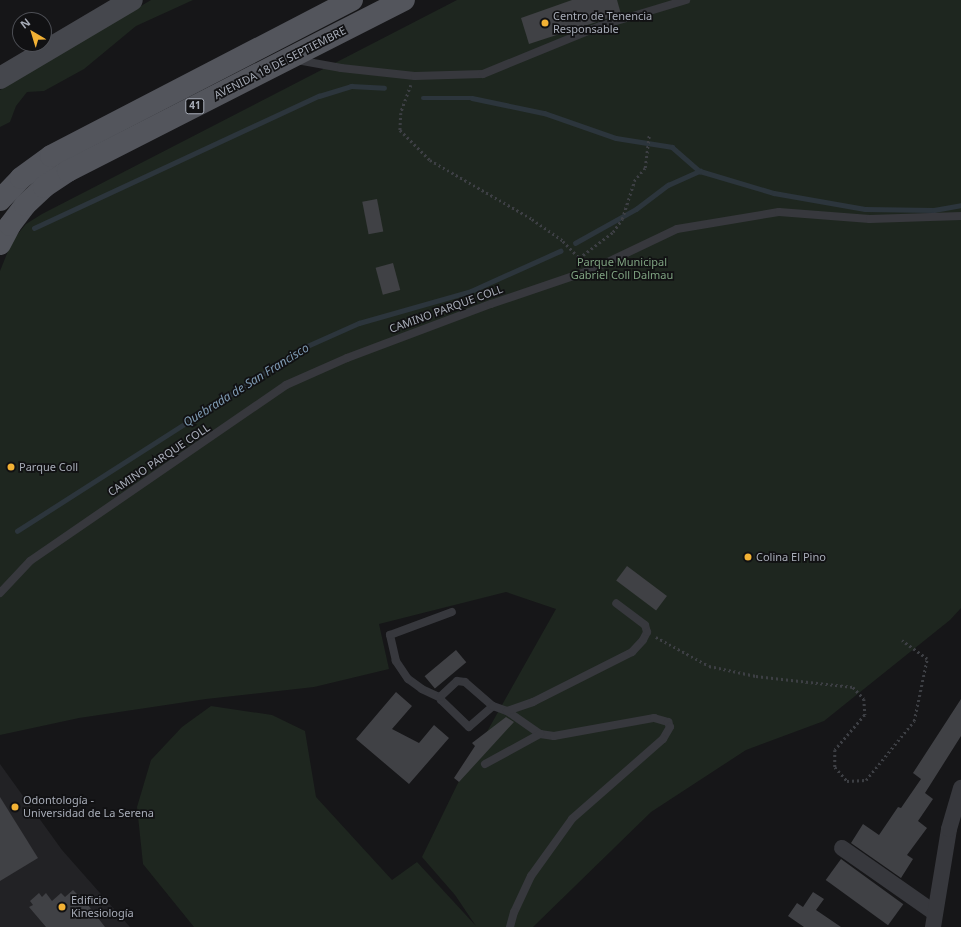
<!DOCTYPE html>
<meta charset="utf-8">
<style>
body{margin:0}
#map{position:relative;width:961px;height:927px;overflow:hidden;background:#161618;font-family:"Noto Sans",sans-serif}
div>[style]{position:absolute}
[style*='--x']{left:calc(var(--x)*1px);top:calc(var(--y)*1px);width:calc(var(--w)*1px);rotate:calc(var(--a)*1deg)}
.built>*{inset:0;background:#222225}
.green>*{inset:0;background:#1e261f}
.stream>*{height:4.5px;margin:-2.25px;padding:0 2.25px;transform-origin:2.25px;border-radius:2.25px;background:#2c353c}
.building>*{inset:0;background:#404145;transform-origin:0 0}
.path>*{height:2.5px;margin-top:-1.25px;transform-origin:0;background:repeating-linear-gradient(90deg,#3d3f44 0 2px,transparent 0 5px)}
.lane>*{height:8px;margin:-4px;padding:0 4px;transform-origin:4px;border-radius:4px;background:#37383d}
.street>*{height:16px;margin:-8px;padding:0 8px;transform-origin:8px;border-radius:8px;background:#37383d}
.secondary>*{height:22px;margin:-11px;padding:0 11px;transform-origin:11px;border-radius:11px;background:#45474d}
.primary>*{height:22px;margin:-11px;padding:0 11px;transform-origin:11px;border-radius:11px;background:#53555c}
.dots>*{width:11px;height:11px;translate:-50% -50%;box-sizing:border-box;border:2px solid #111113;border-radius:50%}
span{translate:-50% -50%;white-space:nowrap;text-align:center;line-height:1.15;-webkit-text-stroke:3.5px #111113;paint-order:stroke}
.shield-label span{padding:1px 3px;background:#111113;border:1px solid;border-radius:3px;-webkit-text-stroke-width:0}
.shield-label{font-size:10px;color:#a8adb8;font-weight:700}
.poi-label{font-size:11px;color:#a8adb8}
.left{translate:0 -50%;text-align:left}
.street-label{font-size:11px;color:#a8adb8}
.park-label{font-size:11px;color:#7fa381}
.water-label{font-size:12px;color:#7f9bb3;font-style:italic}
.north{position:absolute;left:12px;top:12px;width:40px;height:40px;box-sizing:border-box;background:#111113;border:1px solid #4d4f55;border-radius:50%;rotate:322deg;font-size:11px;font-weight:700;line-height:16px;text-align:center;color:#a8adb8}
.north::after{content:'';display:block;margin:auto;width:14px;height:18px;background:#f2b134;clip-path:polygon(50% 0,100% 100%,50% 72%,0 100%)}
</style>
<div id="map">
<div class="built">
<div style="clip-path:polygon(0 764px,62px 850px,130px 927px,0 927px)"></div>
</div>
<div class="green">
<div style="clip-path:polygon(151px 0,193px 0,136px 26px,84px 69px,44px 91px,27px 92px,16px 106px,10px 122px,0 127px,0 90px)"></div>
<div style="clip-path:polygon(457px 0,961px 0,961px 608px,950px 620px,824px 721px,746px 750px,651px 812px,533px 927px,194px 927px,143px 864px,137px 807px,151px 760px,182px 727px,211px 706px,272px 715px,305px 731px,316px 797px,392px 880px,417px 862px,476px 926px,455px 895px,422px 857px,457px 785px,556px 609px,506px 592px,379px 624px,389px 669px,314px 687px,206px 699px,79px 718px,0 735px,0 271px,12px 241px,26px 224px,42px 214px)"></div>
</div>
<div class="stream">
<div style="--x:423;--y:98;--w:49;--a:0"></div>
<div style="--x:472;--y:98;--w:74;--a:11.8"></div>
<div style="--x:544;--y:113;--w:76;--a:19.1"></div>
<div style="--x:616;--y:138;--w:57;--a:9.1"></div>
<div style="--x:672;--y:147;--w:37;--a:41"></div>
<div style="--x:700;--y:171;--w:77;--a:16.6"></div>
<div style="--x:774;--y:193;--w:92;--a:10"></div>
<div style="--x:865;--y:209;--w:69;--a:0.8"></div>
<div style="--x:934;--y:210;--w:27;--a:-10"></div>
<div style="--x:34;--y:228;--w:314;--a:-24.9"></div>
<div style="--x:319;--y:96;--w:34;--a:-17"></div>
<div style="--x:351;--y:86;--w:33;--a:3"></div>
<div style="--x:575;--y:243;--w:70;--a:-29.1"></div>
<div style="--x:636;--y:209;--w:40;--a:-37"></div>
<div style="--x:668;--y:185;--w:35;--a:-24"></div>
<div style="--x:17;--y:531;--w:342;--a:-32.6"></div>
<div style="--x:305;--y:347;--w:59;--a:-24"></div>
<div style="--x:359;--y:323;--w:116;--a:-15.9"></div>
<div style="--x:471;--y:291;--w:98;--a:-24.2"></div>
</div>
<div class="building">
<div style="clip-path:polygon(572px 0,617px 0,621px 14px,529px 44px,521px 18px)"></div>
<div style="left:377px;top:199px;width:33px;height:15px;rotate:79deg"></div>
<div style="left:393px;top:263px;width:28px;height:18px;rotate:75deg"></div>
<div style="left:627px;top:566px;width:50px;height:18px;rotate:37deg"></div>
<div style="left:456px;top:650px;width:16px;height:41px;rotate:50deg"></div>
<div style="clip-path:polygon(396px 692px,412px 706px,392px 729px,419px 743px,434px 725px,449px 738px,409px 784px,356px 739px)"></div>
<div style="clip-path:polygon(961px 699px,961px 736px,925px 793px,933px 799px,918px 821px,927px 828px,907px 855px,913px 859px,901px 878px,851px 843px,863px 824px,879px 835px,898px 807px,901px 808px,921px 779px,913px 773px)"></div>
<div style="clip-path:polygon(506px 717px,514px 722px,459px 782px,454px 778px,475px 746px,472px 743px)"></div>
<div style="clip-path:polygon(0 797px,38px 858px,0 881px)"></div>
<div style="left:841px;top:859px;width:77px;height:26px;rotate:36deg"></div>
<div style="clip-path:polygon(73px 890px,88px 905px,105px 927px,46px 927px,29px 907px,33px 905px,30px 901px,39px 893px,42px 897px,46px 893px,52px 901px,61px 893px,65px 897px)"></div>
<div style="clip-path:polygon(813px 892px,824px 899px,816px 910px,841px 927px,804px 927px,788px 916px,797px 903px,803px 907px)"></div>
</div>
<div class="path">
<div style="--x:411;--y:85;--w:30;--a:110"></div>
<div style="--x:401;--y:113;--w:17;--a:93"></div>
<div style="--x:400;--y:130;--w:42;--a:45"></div>
<div style="--x:430;--y:160;--w:118;--a:30"></div>
<div style="--x:532;--y:219;--w:38;--a:35"></div>
<div style="--x:563;--y:241;--w:29;--a:46"></div>
<div style="--x:579;--y:258;--w:43;--a:-37.4"></div>
<div style="--x:613;--y:232;--w:16;--a:-55"></div>
<div style="--x:622;--y:219;--w:40;--a:-72"></div>
<div style="--x:634;--y:181;--w:17;--a:-50"></div>
<div style="--x:645;--y:168;--w:33;--a:-83"></div>
<div style="--x:656;--y:637;--w:60;--a:28.7"></div>
<div style="--x:709;--y:666;--w:48;--a:12"></div>
<div style="--x:756;--y:676;--w:98;--a:6.5"></div>
<div style="--x:853;--y:687;--w:16;--a:47"></div>
<div style="--x:864;--y:699;--w:16;--a:86"></div>
<div style="--x:865;--y:715;--w:46;--a:130.6"></div>
<div style="--x:835;--y:750;--w:17;--a:90"></div>
<div style="--x:835;--y:767;--w:18;--a:49"></div>
<div style="--x:847;--y:781;--w:19;--a:-3"></div>
<div style="--x:866;--y:780;--w:76;--a:-50.9"></div>
<div style="--x:914;--y:721;--w:63;--a:-78.2"></div>
<div style="--x:927;--y:659;--w:31;--a:-144"></div>
</div>
<div class="lane">
<div style="--x:297;--y:60;--w:45;--a:10.3"></div>
<div style="--x:341;--y:68;--w:74;--a:6.2"></div>
<div style="--x:415;--y:76;--w:68;--a:-1.7"></div>
<div style="--x:483;--y:74;--w:126;--a:-22.3"></div>
<div style="--x:600;--y:26;--w:90;--a:-16.8"></div>
<div style="--x:0;--y:593;--w:44;--a:-46.8"></div>
<div style="--x:30;--y:561;--w:311;--a:-34.5"></div>
<div style="--x:286;--y:385;--w:67;--a:-23.9"></div>
<div style="--x:347;--y:358;--w:154;--a:-20.6"></div>
<div style="--x:491;--y:304;--w:106;--a:-18.8"></div>
<div style="--x:591;--y:270;--w:95;--a:-25.5"></div>
<div style="--x:677;--y:229;--w:103;--a:-9.5"></div>
<div style="--x:779;--y:212;--w:91;--a:4.4"></div>
<div style="--x:870;--y:219;--w:91;--a:-1.9"></div>
<div style="--x:441;--y:698;--w:21;--a:-155"></div>
<div style="--x:422;--y:689;--w:17;--a:-144"></div>
<div style="--x:408;--y:679;--w:22;--a:-124"></div>
<div style="--x:396;--y:661;--w:27;--a:-103"></div>
<div style="--x:390;--y:635;--w:66;--a:-20.4"></div>
<div style="--x:493;--y:706;--w:32;--a:139"></div>
<div style="--x:469;--y:727;--w:39;--a:-136"></div>
<div style="--x:441;--y:700;--w:4;--a:-90"></div>
<div style="--x:441;--y:696;--w:22;--a:-43"></div>
<div style="--x:457;--y:681;--w:8;--a:7"></div>
<div style="--x:465;--y:682;--w:37;--a:41"></div>
<div style="--x:493;--y:706;--w:15;--a:20"></div>
<div style="--x:507;--y:711;--w:40;--a:34.9"></div>
<div style="--x:540;--y:734;--w:14;--a:8"></div>
<div style="--x:554;--y:736;--w:102;--a:-10.2"></div>
<div style="--x:654;--y:718;--w:15;--a:16"></div>
<div style="--x:668;--y:722;--w:5;--a:68"></div>
<div style="--x:670;--y:727;--w:14;--a:120"></div>
<div style="--x:663;--y:739;--w:121;--a:138.7"></div>
<div style="--x:572;--y:819;--w:70;--a:125.7"></div>
<div style="--x:531;--y:876;--w:40;--a:115"></div>
<div style="--x:514;--y:912;--w:16;--a:105"></div>
<div style="--x:507;--y:711;--w:28;--a:-19"></div>
<div style="--x:533;--y:702;--w:111;--a:-26.8"></div>
<div style="--x:632;--y:652;--w:16;--a:-47"></div>
<div style="--x:643;--y:640;--w:9;--a:-63"></div>
<div style="--x:647;--y:632;--w:7;--a:-106"></div>
<div style="--x:645;--y:625;--w:36;--a:-143"></div>
<div style="--x:485;--y:764;--w:63;--a:-28.6"></div>
</div>
<div class="street">
<div style="--x:842;--y:848;--w:113;--a:35"></div>
<div style="--x:933;--y:927;--w:99;--a:-80.7"></div>
<div style="--x:949;--y:829;--w:43;--a:-73.7"></div>
</div>
<div class="secondary">
<div style="--x:0;--y:78;--w:153;--a:-30.6"></div>
</div>
<div class="primary">
<div style="--x:0;--y:200;--w:30;--a:-46"></div>
<div style="--x:21;--y:178;--w:37;--a:-36"></div>
<div style="--x:51;--y:156;--w:339;--a:-27.4"></div>
<div style="--x:0;--y:244;--w:21;--a:-62"></div>
<div style="--x:10;--y:225;--w:25;--a:-53"></div>
<div style="--x:25;--y:205;--w:26;--a:-43"></div>
<div style="--x:44;--y:187;--w:29;--a:-34"></div>
<div style="--x:68;--y:171;--w:377;--a:-27"></div>
</div>
<div class="dots">
<div style="left:545px;top:23px;background:#f2b134"></div>
<div style="left:11px;top:467px;background:#f2b134"></div>
<div style="left:748px;top:557px;background:#f2b134"></div>
<div style="left:15px;top:807px;background:#f2b134"></div>
<div style="left:62px;top:907px;background:#f2b134"></div>
</div>
<div class="shield-label">
<span style="left:195px;top:106px">41</span>
</div>
<div class="poi-label">
<span class="left" style="left:553px;top:23px">Centro de Tenencia<br>Responsable</span>
<span class="left" style="left:19px;top:467px">Parque Coll</span>
<span class="left" style="left:756px;top:557px">Colina El Pino</span>
<span class="left" style="left:23px;top:807px">Odontología -<br>Universidad de La Serena</span>
<span class="left" style="left:71px;top:907px">Edificio<br>Kinesiología</span>
</div>
<div class="street-label">
<span style="left:280px;top:63px;rotate:-27deg">AVENIDA 18 DE SEPTIEMBRE</span>
<span style="left:446px;top:309px;rotate:-20deg">CAMINO PARQUE COLL</span>
<span style="left:159px;top:460px;rotate:-34deg">CAMINO PARQUE COLL</span>
</div>
<div class="park-label">
<span style="left:622px;top:269px">Parque Municipal<br>Gabriel Coll Dalmau</span>
</div>
<div class="water-label">
<span style="left:246px;top:385px;rotate:-32deg">Quebrada de San Francisco</span>
</div>
<div class="north">N</div>
</div>
